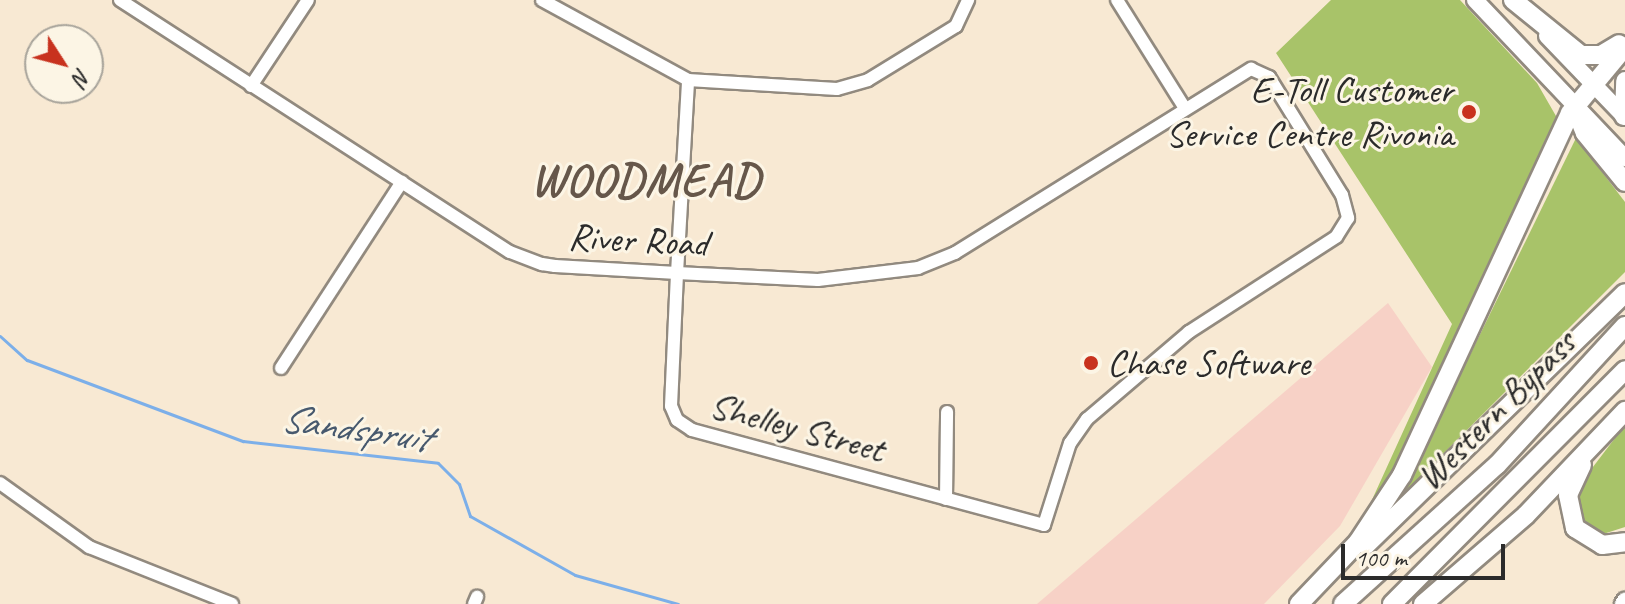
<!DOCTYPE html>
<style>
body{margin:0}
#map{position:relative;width:1625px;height:604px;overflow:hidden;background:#f8e9d3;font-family:Caveat,sans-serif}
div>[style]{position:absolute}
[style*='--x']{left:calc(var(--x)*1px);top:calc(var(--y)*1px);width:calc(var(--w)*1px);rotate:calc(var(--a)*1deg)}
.built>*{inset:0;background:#f7d1c6}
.green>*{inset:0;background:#a8c369}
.stream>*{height:3px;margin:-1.5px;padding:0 1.5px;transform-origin:1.5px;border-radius:1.5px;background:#7cafe9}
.roads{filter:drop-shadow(2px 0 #928a7f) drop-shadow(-2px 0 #928a7f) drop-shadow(0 2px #928a7f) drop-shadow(0 -2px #928a7f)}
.minor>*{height:12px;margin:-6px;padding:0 6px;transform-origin:6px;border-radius:6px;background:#fff}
.major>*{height:16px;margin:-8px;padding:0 8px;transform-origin:8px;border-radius:8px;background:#fff}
.highway>*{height:18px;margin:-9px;padding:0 9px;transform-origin:9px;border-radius:9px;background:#fff}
.dots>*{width:22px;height:22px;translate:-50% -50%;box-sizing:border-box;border:4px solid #fcf5e5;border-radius:50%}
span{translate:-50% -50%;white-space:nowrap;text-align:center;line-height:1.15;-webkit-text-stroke:6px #fcf5e5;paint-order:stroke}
.poi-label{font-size:38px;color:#2b2b2b}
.right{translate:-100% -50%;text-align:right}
.left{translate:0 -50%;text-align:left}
.street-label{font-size:38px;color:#2b2b2b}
.water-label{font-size:40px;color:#47596e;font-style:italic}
.district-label{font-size:46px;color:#66574a;font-weight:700;letter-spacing:2px}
.north{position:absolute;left:24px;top:24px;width:80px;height:80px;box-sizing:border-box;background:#fcf5e5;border:2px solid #a8a49b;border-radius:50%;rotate:126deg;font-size:22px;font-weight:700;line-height:32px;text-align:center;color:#2b2b2b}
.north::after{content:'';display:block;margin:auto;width:28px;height:36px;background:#c8321e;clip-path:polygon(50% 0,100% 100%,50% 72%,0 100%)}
.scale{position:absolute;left:1341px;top:544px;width:164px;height:36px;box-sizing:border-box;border:4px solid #2b2b2b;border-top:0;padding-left:10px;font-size:24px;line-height:28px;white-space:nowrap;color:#2b2b2b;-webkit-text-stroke:6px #fcf5e5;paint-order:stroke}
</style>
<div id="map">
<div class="built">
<div style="clip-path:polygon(1388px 303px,1432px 367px,1340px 526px,1264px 604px,1037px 604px)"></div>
</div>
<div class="green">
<div style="clip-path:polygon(1331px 0,1460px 0,1537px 83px,1560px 123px,1408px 452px,1361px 524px,1452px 324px,1276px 53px)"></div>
<div style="clip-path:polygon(1576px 138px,1625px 202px,1625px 272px,1401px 496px)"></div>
<div style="clip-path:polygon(1625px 425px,1625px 527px,1600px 535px,1581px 526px,1570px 497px)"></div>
</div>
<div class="stream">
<div style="--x:0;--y:336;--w:36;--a:42"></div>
<div style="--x:27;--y:360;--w:231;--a:20.6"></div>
<div style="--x:243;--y:441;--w:196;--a:6.4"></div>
<div style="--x:438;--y:463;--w:30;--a:45"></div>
<div style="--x:459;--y:484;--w:34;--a:71"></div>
<div style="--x:470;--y:516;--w:120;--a:29.3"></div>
<div style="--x:575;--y:575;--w:107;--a:15.7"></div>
</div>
<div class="roads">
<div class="minor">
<div style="--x:120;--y:0;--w:464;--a:32.9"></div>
<div style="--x:510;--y:252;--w:34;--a:21"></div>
<div style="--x:542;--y:264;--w:13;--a:9"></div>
<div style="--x:555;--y:266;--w:122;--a:3.3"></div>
<div style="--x:677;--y:273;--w:141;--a:2.8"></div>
<div style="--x:818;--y:280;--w:101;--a:-6.8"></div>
<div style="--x:918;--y:268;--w:40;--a:-22"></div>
<div style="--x:955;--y:253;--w:349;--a:-31.9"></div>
<div style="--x:1251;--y:69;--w:20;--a:24"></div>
<div style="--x:1269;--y:77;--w:139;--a:58.3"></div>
<div style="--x:1342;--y:195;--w:24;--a:75"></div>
<div style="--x:1348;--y:218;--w:22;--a:122"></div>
<div style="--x:1336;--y:237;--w:175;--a:147.1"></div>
<div style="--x:1189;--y:332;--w:134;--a:139.5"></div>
<div style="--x:1087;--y:419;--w:29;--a:125"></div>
<div style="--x:1070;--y:443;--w:86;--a:107.6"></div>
<div style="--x:1044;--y:525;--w:365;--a:-164.9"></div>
<div style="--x:692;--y:430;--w:18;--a:-146"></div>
<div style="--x:677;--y:420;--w:15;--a:-113"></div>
<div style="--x:671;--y:406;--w:133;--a:-87.4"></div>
<div style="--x:677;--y:273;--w:193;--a:-86.7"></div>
<div style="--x:542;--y:0;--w:166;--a:28.7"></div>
<div style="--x:688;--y:80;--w:149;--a:3.5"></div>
<div style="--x:837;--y:89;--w:32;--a:-16"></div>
<div style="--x:868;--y:80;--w:103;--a:-31.5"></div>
<div style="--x:956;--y:26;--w:29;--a:-65"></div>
<div style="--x:1117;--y:0;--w:126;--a:57.9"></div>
<div style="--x:251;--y:86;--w:103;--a:-56.5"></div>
<div style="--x:281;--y:368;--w:222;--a:-57"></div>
<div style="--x:0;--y:483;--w:110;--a:35.7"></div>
<div style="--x:89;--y:547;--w:154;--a:21.7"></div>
<div style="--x:946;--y:499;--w:87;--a:-89.3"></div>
<div style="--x:474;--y:604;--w:8;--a:-67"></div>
</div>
<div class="major">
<div style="--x:1475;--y:0;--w:218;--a:46.5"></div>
<div style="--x:1547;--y:36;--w:112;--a:46.1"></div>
<div style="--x:1623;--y:604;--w:4;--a:-56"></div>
</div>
<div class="highway">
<div style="--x:1513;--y:0;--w:87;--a:39"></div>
<div style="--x:1581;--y:55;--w:20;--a:0"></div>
<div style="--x:1601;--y:55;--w:21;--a:-31"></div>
<div style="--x:1574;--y:106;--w:29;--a:68"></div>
<div style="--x:1585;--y:133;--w:63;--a:50.8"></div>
<div style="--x:1624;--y:116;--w:35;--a:-88"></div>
<div style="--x:1582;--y:465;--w:33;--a:115"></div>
<div style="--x:1568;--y:495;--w:34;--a:78"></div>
<div style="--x:1575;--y:528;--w:32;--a:32"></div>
<div style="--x:1602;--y:545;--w:23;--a:-7"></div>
<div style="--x:1366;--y:545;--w:361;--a:-44.2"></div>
<div style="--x:1299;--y:604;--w:86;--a:-46.4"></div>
<div style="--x:1358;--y:542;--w:80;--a:-56.7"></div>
<div style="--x:1402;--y:475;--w:399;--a:-65.1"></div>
<div style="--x:1570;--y:113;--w:86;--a:-50.2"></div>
<div style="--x:1343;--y:604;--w:207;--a:-42.1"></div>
<div style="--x:1497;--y:465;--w:189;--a:-47.4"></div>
<div style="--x:1392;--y:604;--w:330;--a:-45.1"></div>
<div style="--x:1423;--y:604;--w:136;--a:-40.8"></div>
<div style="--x:1526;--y:515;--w:144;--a:-46.4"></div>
</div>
</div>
<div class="dots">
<div style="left:1469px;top:112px;background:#c8321e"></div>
<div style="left:1091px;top:363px;background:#c8321e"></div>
</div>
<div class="poi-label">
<span class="right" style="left:1453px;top:112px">E-Toll Customer<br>Service Centre Rivonia</span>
<span class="left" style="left:1107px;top:363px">Chase Software</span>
</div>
<div class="street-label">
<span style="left:638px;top:240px;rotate:3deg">River Road</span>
<span style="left:1496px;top:410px;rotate:-45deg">Western Bypass</span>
<span style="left:797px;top:427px;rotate:15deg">Shelley Street</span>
</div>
<div class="water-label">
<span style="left:355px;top:428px;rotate:8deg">Sandspruit</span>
</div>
<div class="district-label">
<span style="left:646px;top:180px">WOODMEAD</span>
</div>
<div class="north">N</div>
<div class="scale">100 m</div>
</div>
